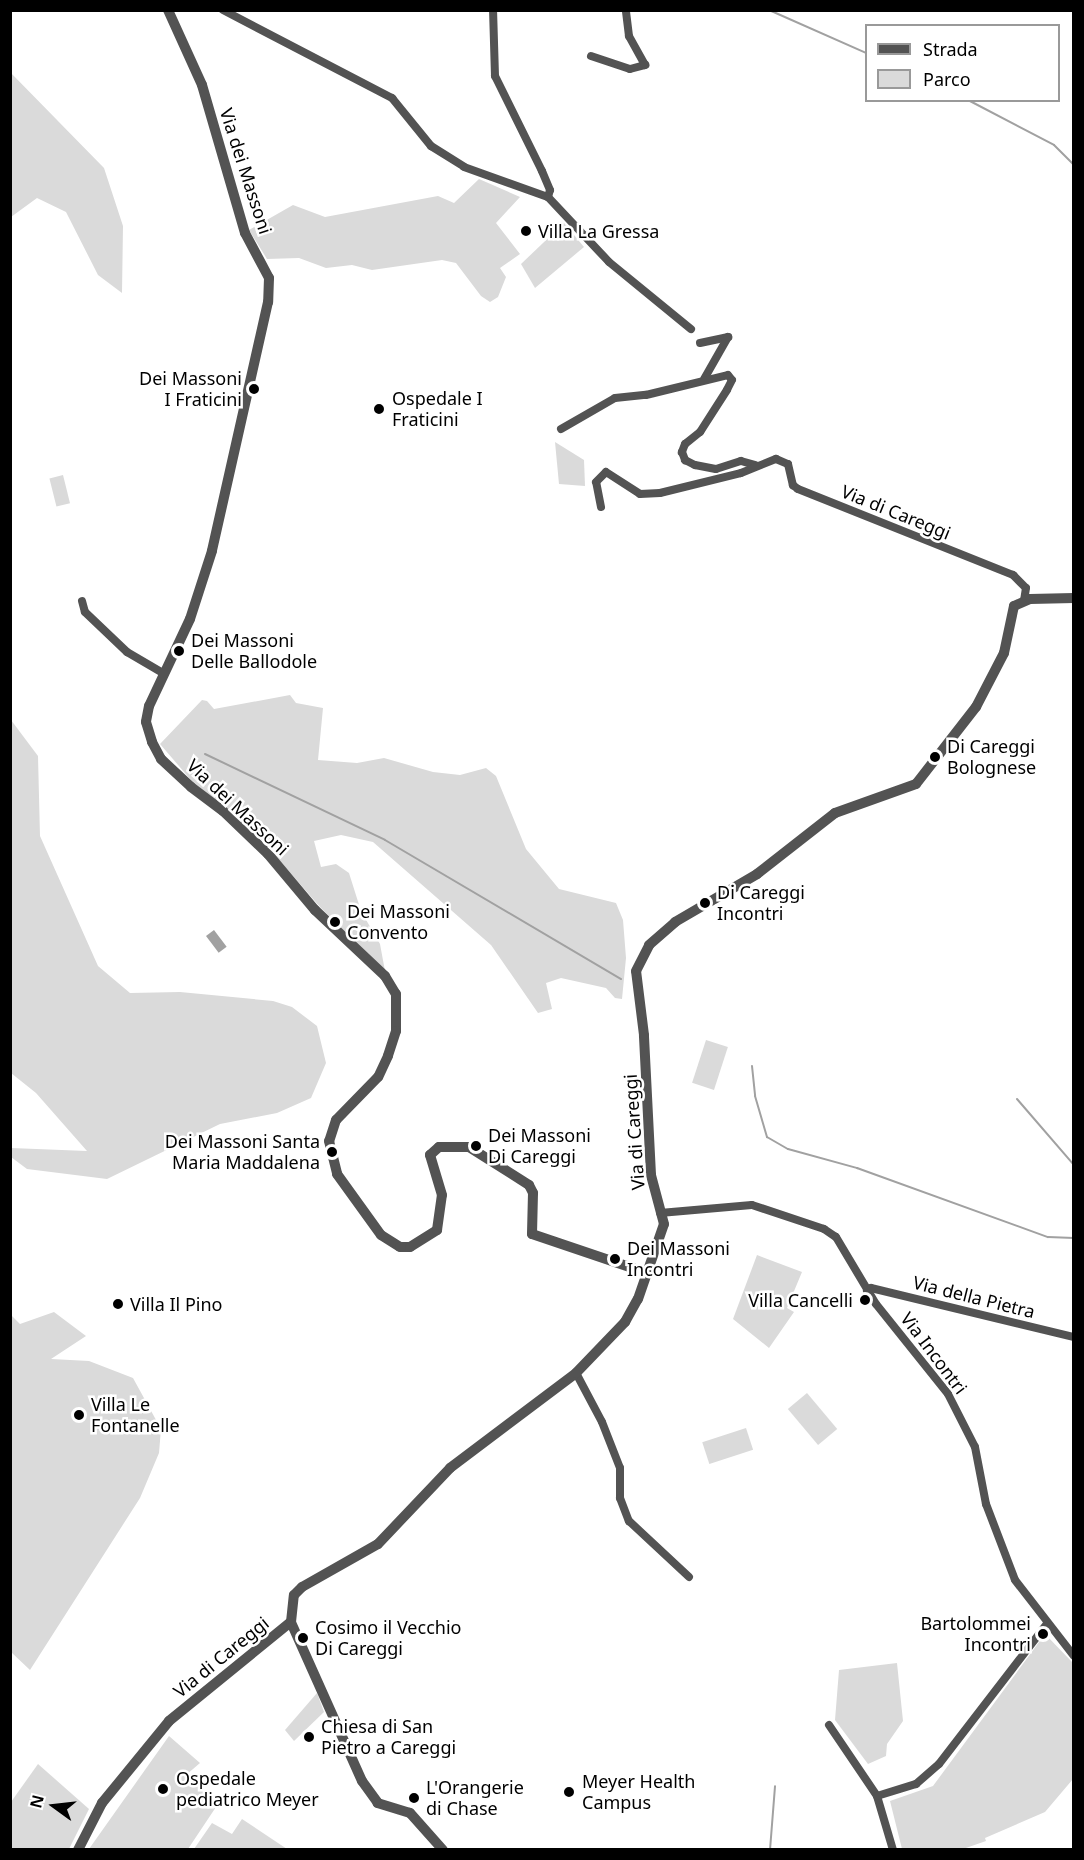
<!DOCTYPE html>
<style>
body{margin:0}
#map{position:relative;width:1084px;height:1860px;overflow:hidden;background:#fff;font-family:"Noto Sans",sans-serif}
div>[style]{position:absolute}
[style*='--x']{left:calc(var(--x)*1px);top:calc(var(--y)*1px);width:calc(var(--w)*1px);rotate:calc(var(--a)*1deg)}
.green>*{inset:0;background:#dadada;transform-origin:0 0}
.water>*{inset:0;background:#a1a1a1;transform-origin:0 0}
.stream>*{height:2px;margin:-1px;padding:0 1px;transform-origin:1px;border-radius:1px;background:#a1a1a1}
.minor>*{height:8px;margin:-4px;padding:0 4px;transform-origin:4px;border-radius:4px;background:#535353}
.tertiary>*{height:10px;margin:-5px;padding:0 5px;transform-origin:5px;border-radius:5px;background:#535353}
.dots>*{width:16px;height:16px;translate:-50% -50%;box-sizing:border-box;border:3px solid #fff;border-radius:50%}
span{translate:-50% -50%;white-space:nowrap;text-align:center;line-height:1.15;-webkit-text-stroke:5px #fff;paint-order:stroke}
.street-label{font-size:18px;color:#000}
.poi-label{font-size:18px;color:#000}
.left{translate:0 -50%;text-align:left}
.right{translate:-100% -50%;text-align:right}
.frame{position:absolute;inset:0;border:12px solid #000;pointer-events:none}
.legend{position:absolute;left:865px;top:24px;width:195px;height:78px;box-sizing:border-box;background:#fff;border:2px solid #999;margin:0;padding:8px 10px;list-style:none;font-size:18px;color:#000}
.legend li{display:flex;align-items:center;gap:12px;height:30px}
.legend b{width:30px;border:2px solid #999}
.north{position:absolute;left:24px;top:1776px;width:60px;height:60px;-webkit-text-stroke:4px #fff;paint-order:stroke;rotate:285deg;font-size:16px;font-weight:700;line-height:24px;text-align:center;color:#000}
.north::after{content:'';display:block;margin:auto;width:21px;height:27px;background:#000;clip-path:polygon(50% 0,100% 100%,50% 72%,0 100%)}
</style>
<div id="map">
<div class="green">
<div style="clip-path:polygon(11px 73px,104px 168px,123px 226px,122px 293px,98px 275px,66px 212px,37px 198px,11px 217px)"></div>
<div style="clip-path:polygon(479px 179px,520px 197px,496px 223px,520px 254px,500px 268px,506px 277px,498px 297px,490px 302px,481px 296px,456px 263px,442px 260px,372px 270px,352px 265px,326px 268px,299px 258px,267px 259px,249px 230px,293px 205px,325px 217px,438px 196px,454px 203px)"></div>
<div style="clip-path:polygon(564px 223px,584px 247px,535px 288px,521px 264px)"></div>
<div style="clip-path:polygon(555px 442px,584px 460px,585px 486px,559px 484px)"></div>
<div style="left:63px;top:475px;width:29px;height:14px;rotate:76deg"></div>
<div style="clip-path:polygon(290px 695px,296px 703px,323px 708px,318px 760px,357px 763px,384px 758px,433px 772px,460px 775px,486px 768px,496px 776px,526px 849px,559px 889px,616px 903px,623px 920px,626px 958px,622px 999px,615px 998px,606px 988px,561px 978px,546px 983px,552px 1009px,538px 1013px,491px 945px,373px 842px,341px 835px,314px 841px,321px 867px,336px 864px,349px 873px,361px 911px,380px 944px,385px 971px,320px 907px,262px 840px,197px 787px,160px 744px,202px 700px,207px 701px,214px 709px)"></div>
<div style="clip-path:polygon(11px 720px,38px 756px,40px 836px,98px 966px,130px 993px,180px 992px,273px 1001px,292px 1007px,317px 1026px,326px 1063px,311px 1098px,277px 1113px,220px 1124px,107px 1179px,27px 1169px,11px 1157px,11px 1148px,87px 1151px,36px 1093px,11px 1073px)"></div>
<div style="left:706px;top:1040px;width:23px;height:45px;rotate:18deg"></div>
<div style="clip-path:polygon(757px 1255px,802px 1272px,787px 1308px,794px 1312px,769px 1348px,733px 1319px)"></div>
<div style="clip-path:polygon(54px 1312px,86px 1336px,51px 1359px,89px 1361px,133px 1378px,161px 1429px,159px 1453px,140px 1498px,30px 1670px,11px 1652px,11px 1315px,20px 1324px)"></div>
<div style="left:807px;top:1393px;width:47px;height:25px;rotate:50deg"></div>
<div style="left:746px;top:1428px;width:23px;height:46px;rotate:72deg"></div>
<div style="clip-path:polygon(1045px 1634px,1073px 1663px,1073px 1779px,1045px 1812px,985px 1838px,986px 1841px,963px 1849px,902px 1849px,890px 1801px,933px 1786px)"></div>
<div style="clip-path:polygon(897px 1663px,903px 1721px,887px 1744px,886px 1756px,868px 1764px,835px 1720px,839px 1670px)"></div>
<div style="clip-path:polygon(317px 1693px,324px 1712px,294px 1741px,285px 1730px)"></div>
<div style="clip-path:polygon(169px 1736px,200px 1763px,186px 1775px,218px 1804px,188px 1849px,89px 1849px)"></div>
<div style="clip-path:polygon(38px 1764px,89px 1809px,69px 1849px,11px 1849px,11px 1802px)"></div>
<div style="clip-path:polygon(242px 1819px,287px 1849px,194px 1849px,212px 1823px,232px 1834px)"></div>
</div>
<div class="water">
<div style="left:214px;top:930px;width:21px;height:10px;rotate:53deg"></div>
</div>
<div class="stream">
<div style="--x:769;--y:10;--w:106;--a:23.9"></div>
<div style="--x:968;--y:100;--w:97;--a:27.6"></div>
<div style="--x:1054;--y:145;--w:28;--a:45"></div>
<div style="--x:205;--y:754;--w:199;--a:25.5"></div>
<div style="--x:385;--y:840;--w:274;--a:30.5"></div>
<div style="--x:752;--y:1066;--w:30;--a:84"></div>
<div style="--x:755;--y:1096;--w:43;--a:73.7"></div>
<div style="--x:767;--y:1137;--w:24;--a:30"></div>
<div style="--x:788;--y:1149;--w:72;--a:15.4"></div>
<div style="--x:857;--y:1168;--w:203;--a:19.9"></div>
<div style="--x:1048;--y:1237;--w:26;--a:2"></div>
<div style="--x:1017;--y:1099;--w:87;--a:49.2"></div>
<div style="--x:770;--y:1850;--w:64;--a:-85.5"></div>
</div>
<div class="minor">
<div style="--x:223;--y:10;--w:191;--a:27.5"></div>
<div style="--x:392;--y:98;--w:62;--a:50.9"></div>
<div style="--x:431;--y:146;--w:39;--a:32"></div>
<div style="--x:464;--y:167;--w:89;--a:19.7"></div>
<div style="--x:548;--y:197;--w:7;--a:-74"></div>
<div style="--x:550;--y:190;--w:21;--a:-113"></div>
<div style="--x:542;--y:171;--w:106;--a:-116.3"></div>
<div style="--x:495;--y:76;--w:66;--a:-91.7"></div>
<div style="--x:591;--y:56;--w:41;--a:18.4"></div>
<div style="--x:630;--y:69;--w:16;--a:-15"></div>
<div style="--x:645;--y:65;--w:33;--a:-119"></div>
<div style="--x:629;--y:36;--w:26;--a:-97"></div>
<div style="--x:548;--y:197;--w:89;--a:46.8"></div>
<div style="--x:609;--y:262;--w:106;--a:39.3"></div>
<div style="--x:700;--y:343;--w:29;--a:-12"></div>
<div style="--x:728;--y:337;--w:48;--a:119.7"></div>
<div style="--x:561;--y:429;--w:62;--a:-29.9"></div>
<div style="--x:615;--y:398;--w:31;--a:-6"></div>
<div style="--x:646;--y:395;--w:84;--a:-13.7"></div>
<div style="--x:728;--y:375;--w:6;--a:51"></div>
<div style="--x:732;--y:380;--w:11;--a:117"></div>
<div style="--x:727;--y:390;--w:50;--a:122.7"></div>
<div style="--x:700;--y:432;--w:19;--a:141"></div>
<div style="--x:685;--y:444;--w:9;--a:111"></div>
<div style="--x:682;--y:452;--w:9;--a:69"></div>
<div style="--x:685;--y:460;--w:11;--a:27"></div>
<div style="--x:695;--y:465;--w:21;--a:11"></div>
<div style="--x:716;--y:469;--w:26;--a:-18"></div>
<div style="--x:741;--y:461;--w:15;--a:16"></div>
<div style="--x:601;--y:507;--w:25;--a:-101"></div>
<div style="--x:596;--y:482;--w:14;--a:-45"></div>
<div style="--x:606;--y:472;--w:40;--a:32.9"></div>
<div style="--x:640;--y:494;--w:20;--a:-3"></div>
<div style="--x:660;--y:493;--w:83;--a:-13.9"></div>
<div style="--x:741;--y:473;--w:38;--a:-22"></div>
<div style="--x:776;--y:459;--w:13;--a:23"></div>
<div style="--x:788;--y:464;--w:22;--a:77"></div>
<div style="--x:793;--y:485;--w:6;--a:39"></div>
<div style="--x:798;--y:489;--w:232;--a:21.8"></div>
<div style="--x:1013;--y:575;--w:18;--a:45"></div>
<div style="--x:1026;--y:588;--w:12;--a:99"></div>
<div style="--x:82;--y:601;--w:11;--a:75"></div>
<div style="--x:85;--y:612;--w:58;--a:43.6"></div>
<div style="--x:127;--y:652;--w:42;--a:30.3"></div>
<div style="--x:660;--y:1213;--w:92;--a:-5"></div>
<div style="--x:752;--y:1205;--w:76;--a:18.4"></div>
<div style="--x:824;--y:1229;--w:14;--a:34"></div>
<div style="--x:836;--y:1237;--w:78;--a:59.2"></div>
<div style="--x:876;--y:1304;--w:115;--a:51.3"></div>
<div style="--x:948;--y:1394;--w:59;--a:63"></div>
<div style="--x:975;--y:1447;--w:58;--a:79.1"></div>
<div style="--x:986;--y:1504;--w:81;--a:69.1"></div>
<div style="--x:1015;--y:1580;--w:96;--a:52.2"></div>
<div style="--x:867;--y:1291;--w:5;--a:-37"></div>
<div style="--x:871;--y:1288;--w:209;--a:13.6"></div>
<div style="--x:576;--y:1373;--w:55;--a:62"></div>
<div style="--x:602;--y:1422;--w:49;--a:68.6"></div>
<div style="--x:620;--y:1468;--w:30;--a:90"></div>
<div style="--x:620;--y:1498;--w:25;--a:69"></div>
<div style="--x:629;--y:1521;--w:82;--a:43"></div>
<div style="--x:829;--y:1725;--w:86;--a:55.9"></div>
<div style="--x:877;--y:1796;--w:56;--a:73.5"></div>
<div style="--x:877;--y:1796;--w:41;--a:-17.1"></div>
<div style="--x:916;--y:1784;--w:30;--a:-41"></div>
<div style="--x:939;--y:1764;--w:177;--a:-52.4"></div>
</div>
<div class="tertiary">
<div style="--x:168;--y:10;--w:82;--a:65.6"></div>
<div style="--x:202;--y:85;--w:154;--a:73.8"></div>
<div style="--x:245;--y:233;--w:51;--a:61.9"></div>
<div style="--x:269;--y:278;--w:24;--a:92"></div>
<div style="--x:268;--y:302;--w:255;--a:102.7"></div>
<div style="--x:212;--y:551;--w:71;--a:107.9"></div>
<div style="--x:190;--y:619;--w:96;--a:115.2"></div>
<div style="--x:149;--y:706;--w:16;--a:101"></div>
<div style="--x:146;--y:722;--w:21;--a:73"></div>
<div style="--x:152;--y:742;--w:19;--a:62"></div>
<div style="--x:161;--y:759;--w:41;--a:43"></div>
<div style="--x:191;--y:787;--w:40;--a:37"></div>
<div style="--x:223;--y:811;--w:62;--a:43.7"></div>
<div style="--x:268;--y:854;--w:73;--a:50"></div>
<div style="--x:315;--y:910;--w:96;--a:43.3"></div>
<div style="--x:385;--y:976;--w:21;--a:59"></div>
<div style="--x:396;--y:994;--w:37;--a:90"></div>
<div style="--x:396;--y:1031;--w:26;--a:108"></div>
<div style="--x:388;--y:1056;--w:23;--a:115"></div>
<div style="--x:378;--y:1077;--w:60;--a:134.3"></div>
<div style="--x:336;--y:1120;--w:22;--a:108"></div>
<div style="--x:329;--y:1141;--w:34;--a:76"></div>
<div style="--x:337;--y:1174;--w:75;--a:54.2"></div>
<div style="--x:381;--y:1235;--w:22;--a:32"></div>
<div style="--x:400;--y:1247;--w:10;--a:0"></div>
<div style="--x:410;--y:1247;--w:32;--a:-32"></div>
<div style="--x:437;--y:1230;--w:35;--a:-82"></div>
<div style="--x:442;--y:1195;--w:42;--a:-106.7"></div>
<div style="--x:430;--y:1155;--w:12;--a:-42"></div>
<div style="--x:439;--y:1147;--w:30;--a:0"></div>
<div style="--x:469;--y:1147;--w:71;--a:32.3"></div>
<div style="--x:529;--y:1185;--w:9;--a:63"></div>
<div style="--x:533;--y:1193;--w:41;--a:91.4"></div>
<div style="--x:532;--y:1234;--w:121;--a:18.7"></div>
<div style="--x:78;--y:1850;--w:53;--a:-62.9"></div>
<div style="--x:102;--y:1803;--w:106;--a:-50.7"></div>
<div style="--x:169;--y:1721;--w:157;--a:-39.1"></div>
<div style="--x:443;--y:1850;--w:50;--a:-131.7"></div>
<div style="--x:410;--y:1813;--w:34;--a:-163"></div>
<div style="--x:378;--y:1803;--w:27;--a:-126"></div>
<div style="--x:362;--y:1781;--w:174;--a:-114.1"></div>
<div style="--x:291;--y:1622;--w:27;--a:-84"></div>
<div style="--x:294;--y:1595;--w:11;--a:-45"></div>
<div style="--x:302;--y:1587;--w:87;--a:-29.5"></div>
<div style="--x:378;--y:1544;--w:105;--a:-46.5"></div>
<div style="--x:450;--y:1468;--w:158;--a:-37"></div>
<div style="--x:576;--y:1373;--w:71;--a:-46.1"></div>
<div style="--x:625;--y:1322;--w:26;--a:-61"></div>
<div style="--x:638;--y:1299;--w:79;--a:-70.9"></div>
<div style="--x:664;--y:1224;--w:51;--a:-104.9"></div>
<div style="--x:651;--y:1175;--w:140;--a:-92.9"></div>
<div style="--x:644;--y:1035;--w:64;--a:-97.1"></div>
<div style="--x:636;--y:971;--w:29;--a:-63"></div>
<div style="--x:649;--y:945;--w:35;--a:-41"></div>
<div style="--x:675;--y:922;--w:95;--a:-30.3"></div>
<div style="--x:757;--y:874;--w:99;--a:-38"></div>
<div style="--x:835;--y:813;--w:86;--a:-19.7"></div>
<div style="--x:916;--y:784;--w:98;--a:-52.1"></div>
<div style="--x:976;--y:707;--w:61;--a:-62.6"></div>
<div style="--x:1004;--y:653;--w:48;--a:-78"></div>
<div style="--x:1014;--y:606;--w:17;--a:-24"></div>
<div style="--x:1030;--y:599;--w:44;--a:-1.3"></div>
</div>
<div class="dots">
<div style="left:526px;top:231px;background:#000"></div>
<div style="left:254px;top:389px;background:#000"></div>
<div style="left:379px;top:409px;background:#000"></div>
<div style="left:179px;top:651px;background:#000"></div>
<div style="left:935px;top:757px;background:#000"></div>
<div style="left:705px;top:903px;background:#000"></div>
<div style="left:335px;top:922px;background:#000"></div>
<div style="left:476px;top:1146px;background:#000"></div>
<div style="left:332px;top:1152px;background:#000"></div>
<div style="left:615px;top:1259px;background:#000"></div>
<div style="left:865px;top:1300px;background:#000"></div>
<div style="left:118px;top:1304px;background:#000"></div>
<div style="left:79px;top:1415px;background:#000"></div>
<div style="left:1043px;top:1634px;background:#000"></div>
<div style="left:303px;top:1638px;background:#000"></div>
<div style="left:309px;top:1737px;background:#000"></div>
<div style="left:163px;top:1789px;background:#000"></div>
<div style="left:569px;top:1792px;background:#000"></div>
<div style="left:414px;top:1798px;background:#000"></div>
</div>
<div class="street-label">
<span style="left:246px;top:171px;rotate:72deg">Via dei Massoni</span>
<span style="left:896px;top:512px;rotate:22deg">Via di Careggi</span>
<span style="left:238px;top:807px;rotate:43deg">Via dei Massoni</span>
<span style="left:634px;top:1132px;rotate:-94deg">Via di Careggi</span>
<span style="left:974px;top:1297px;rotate:14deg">Via della Pietra</span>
<span style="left:934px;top:1353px;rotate:53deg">Via Incontri</span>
<span style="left:221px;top:1657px;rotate:-39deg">Via di Careggi</span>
</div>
<div class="poi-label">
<span class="left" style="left:538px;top:231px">Villa La Gressa</span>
<span class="right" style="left:242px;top:389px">Dei Massoni<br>I Fraticini</span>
<span class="left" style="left:392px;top:409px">Ospedale I<br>Fraticini</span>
<span class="left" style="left:191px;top:651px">Dei Massoni<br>Delle Ballodole</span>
<span class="left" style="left:947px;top:757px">Di Careggi<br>Bolognese</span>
<span class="left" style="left:717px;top:903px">Di Careggi<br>Incontri</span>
<span class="left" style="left:347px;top:922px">Dei Massoni<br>Convento</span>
<span class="left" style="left:488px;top:1146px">Dei Massoni<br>Di Careggi</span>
<span class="right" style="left:320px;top:1152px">Dei Massoni Santa<br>Maria Maddalena</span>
<span class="left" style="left:627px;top:1259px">Dei Massoni<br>Incontri</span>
<span class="right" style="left:853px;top:1300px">Villa Cancelli</span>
<span class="left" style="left:130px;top:1304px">Villa Il Pino</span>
<span class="left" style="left:91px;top:1415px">Villa Le<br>Fontanelle</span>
<span class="right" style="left:1031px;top:1634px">Bartolommei<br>Incontri</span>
<span class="left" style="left:315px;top:1638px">Cosimo il Vecchio<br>Di Careggi</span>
<span class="left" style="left:321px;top:1737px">Chiesa di San<br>Pietro a Careggi</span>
<span class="left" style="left:176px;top:1789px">Ospedale<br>pediatrico Meyer</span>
<span class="left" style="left:582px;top:1792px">Meyer Health<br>Campus</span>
<span class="left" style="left:426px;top:1798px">L'Orangerie<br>di Chase</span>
</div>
<div class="frame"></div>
<ul class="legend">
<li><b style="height:8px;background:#535353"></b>Strada</li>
<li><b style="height:16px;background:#dadada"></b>Parco</li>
</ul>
<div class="north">N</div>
</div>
